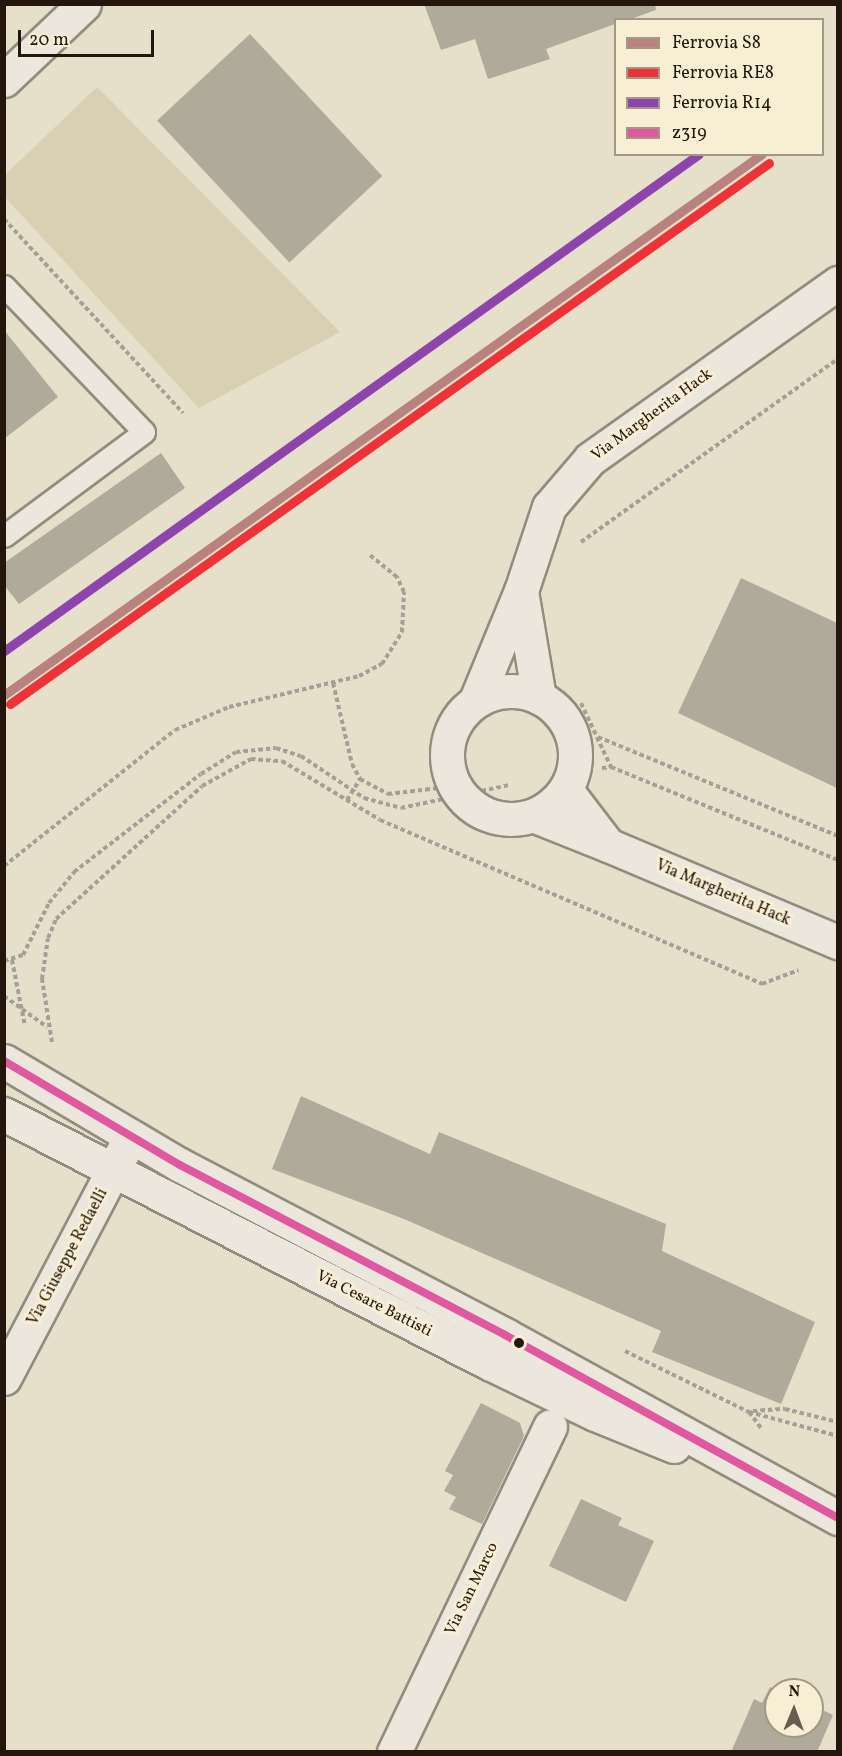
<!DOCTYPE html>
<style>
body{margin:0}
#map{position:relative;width:842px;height:1756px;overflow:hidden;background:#e6dfc9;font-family:Vollkorn,serif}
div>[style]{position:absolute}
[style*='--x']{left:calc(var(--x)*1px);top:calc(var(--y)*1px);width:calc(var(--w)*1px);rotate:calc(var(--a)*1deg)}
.green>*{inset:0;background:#d9cfb2}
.building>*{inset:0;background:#b0aa9b;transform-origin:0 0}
.path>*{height:4px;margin-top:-2px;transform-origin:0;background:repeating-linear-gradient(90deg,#a5a097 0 4.5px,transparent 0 7.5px)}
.roads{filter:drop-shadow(2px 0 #928c7f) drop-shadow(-2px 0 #928c7f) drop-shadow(0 2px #928c7f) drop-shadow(0 -2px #928c7f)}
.lane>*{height:21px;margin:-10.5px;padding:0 10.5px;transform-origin:10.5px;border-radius:10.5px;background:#ebe7dc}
.street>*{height:33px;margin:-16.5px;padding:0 16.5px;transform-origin:16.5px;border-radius:16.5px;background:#ebe7dc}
.street>.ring{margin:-16.5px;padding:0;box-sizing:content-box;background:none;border:33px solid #ebe7dc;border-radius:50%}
.secondary>*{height:33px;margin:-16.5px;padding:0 16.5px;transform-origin:16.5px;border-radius:16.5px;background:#ebe7dc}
.bus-1>*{height:8px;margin:-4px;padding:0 4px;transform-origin:4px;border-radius:4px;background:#df58a0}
.rail-1>*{height:9px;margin:-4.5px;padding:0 4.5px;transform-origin:4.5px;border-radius:4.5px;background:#b9827f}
.rail-2>*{height:9px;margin:-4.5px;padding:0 4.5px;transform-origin:4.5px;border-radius:4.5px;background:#ee3338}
.rail-3>*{height:9px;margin:-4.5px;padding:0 4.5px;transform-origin:4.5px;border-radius:4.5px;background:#8e44ad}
.dots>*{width:16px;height:16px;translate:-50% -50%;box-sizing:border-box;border:3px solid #f7eed4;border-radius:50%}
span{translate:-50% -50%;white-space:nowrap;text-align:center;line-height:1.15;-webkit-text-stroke:6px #f7eed4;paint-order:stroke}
.street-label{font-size:16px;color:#25160d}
.frame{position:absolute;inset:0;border:6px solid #25160d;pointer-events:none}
.legend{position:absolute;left:614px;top:18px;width:210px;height:138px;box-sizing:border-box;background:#f7eed4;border:2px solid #a39884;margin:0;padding:8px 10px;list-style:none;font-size:18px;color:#25160d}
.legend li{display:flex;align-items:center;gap:12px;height:30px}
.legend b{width:30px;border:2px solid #a39884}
.north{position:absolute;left:764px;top:1678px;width:60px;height:60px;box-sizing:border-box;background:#f7eed4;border:2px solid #a39884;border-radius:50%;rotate:1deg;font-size:16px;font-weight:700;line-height:24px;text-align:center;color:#25160d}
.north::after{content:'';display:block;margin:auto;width:21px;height:27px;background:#695c4f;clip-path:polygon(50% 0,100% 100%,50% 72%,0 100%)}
.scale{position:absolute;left:18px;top:30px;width:136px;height:27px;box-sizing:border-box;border:3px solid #25160d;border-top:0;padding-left:8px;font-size:18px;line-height:21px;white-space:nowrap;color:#25160d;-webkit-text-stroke:4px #f7eed4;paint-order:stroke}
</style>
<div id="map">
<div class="green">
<div style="clip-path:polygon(97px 87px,340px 332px,199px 408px,5px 197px,5px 175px)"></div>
</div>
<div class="building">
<div style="clip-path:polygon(424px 4px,655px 4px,656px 10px,628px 20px,615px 20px,615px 24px,546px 49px,550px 59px,488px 79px,475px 39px,441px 50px)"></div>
<div style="left:250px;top:34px;width:194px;height:127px;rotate:47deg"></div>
<div style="clip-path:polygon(4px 330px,58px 397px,4px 439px)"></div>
<div style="clip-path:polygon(161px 453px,185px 488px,19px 604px,4px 585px,4px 563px)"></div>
<div style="clip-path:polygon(741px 578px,837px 623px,837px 788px,678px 713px)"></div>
<div style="clip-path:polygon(301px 1096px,430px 1154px,439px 1132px,666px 1224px,662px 1251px,815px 1322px,781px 1404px,652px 1352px,661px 1331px,404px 1219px,272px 1169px)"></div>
<div style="clip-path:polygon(481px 1403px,520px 1423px,524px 1436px,482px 1524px,449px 1509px,456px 1497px,444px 1491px,453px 1475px,445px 1471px)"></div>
<div style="clip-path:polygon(581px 1499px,622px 1518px,618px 1525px,654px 1541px,626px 1602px,549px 1566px)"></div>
<div style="clip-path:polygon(770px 1687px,777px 1690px,776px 1726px,812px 1726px,812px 1705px,833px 1715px,817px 1752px,731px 1752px,754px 1699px,762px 1703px)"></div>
</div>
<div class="path">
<div style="--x:4;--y:219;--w:264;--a:47.3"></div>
<div style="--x:581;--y:542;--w:315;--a:-35.5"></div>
<div style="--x:333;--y:683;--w:83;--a:76.8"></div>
<div style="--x:352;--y:764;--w:17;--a:62"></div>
<div style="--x:581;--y:703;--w:71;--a:64.9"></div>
<div style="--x:598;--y:737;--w:260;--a:22.4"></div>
<div style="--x:602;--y:768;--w:9;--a:-6"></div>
<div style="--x:611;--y:767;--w:245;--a:22.3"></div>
<div style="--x:347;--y:800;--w:25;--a:-58"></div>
<div style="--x:360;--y:779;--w:32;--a:28"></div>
<div style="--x:388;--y:794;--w:51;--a:-6.7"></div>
<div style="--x:4;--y:866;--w:218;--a:-38.5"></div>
<div style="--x:175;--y:730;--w:59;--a:-23.1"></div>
<div style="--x:229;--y:707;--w:134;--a:-13.4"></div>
<div style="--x:359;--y:676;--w:26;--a:-28"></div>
<div style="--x:382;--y:664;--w:38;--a:-58"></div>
<div style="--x:402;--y:632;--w:40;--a:-87.1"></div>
<div style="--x:404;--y:592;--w:17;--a:-115"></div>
<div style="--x:397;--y:577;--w:35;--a:-141"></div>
<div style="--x:12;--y:960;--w:67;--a:78.9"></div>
<div style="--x:4;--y:961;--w:20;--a:-18"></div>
<div style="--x:23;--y:955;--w:58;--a:-63.4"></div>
<div style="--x:49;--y:903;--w:40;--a:-51"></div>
<div style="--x:74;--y:872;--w:160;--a:-37.7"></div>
<div style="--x:201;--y:774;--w:41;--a:-32.2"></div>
<div style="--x:236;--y:752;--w:40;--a:-5.7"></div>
<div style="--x:276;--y:748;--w:26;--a:18"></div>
<div style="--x:301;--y:756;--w:76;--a:33.7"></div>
<div style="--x:364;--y:798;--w:38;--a:15"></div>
<div style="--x:401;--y:808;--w:110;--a:-12"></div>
<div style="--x:4;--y:996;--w:53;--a:35.8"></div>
<div style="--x:52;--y:1042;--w:64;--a:-99"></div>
<div style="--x:42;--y:979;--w:41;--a:-81.7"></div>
<div style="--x:48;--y:938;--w:21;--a:-67"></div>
<div style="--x:56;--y:919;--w:197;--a:-42.3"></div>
<div style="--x:202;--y:786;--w:56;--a:-28.9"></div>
<div style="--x:251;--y:759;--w:31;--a:4"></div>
<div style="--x:282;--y:761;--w:114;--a:31"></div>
<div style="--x:380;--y:820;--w:416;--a:23.2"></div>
<div style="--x:762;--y:984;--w:39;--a:-21"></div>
<div style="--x:625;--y:1351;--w:138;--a:26.2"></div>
<div style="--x:749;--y:1412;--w:92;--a:15.1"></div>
<div style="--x:753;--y:1411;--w:32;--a:-4"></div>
<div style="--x:785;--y:1409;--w:55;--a:13.8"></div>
<div style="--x:749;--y:1412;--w:20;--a:53"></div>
</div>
<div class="roads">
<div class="lane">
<div style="--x:4;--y:286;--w:202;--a:46.2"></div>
<div style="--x:144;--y:432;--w:174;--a:143.4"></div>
</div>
<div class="street">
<div style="--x:521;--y:591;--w:89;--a:-71.6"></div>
<div style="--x:549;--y:507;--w:63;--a:-49.5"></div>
<div style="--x:590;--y:459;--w:304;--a:-35.4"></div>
<div class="ring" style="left:447px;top:691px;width:95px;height:95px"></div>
<div style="--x:476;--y:700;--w:118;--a:-67.6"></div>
<div style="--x:521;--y:591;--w:108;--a:80.4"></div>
<div style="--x:535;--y:816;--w:79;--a:21.7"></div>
<div style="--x:608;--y:845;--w:69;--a:-127.4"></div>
<div style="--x:608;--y:845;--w:250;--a:22.9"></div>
<div style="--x:4;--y:1378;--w:273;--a:-62.3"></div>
<div style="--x:394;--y:1752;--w:361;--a:-64.4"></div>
</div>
<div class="secondary">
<div style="--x:4;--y:80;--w:110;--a:-43.5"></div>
<div style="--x:4;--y:1061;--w:204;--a:30.6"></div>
<div style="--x:180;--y:1165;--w:367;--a:27.6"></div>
<div style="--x:505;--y:1335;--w:380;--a:28.8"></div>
<div style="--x:4;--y:1114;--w:545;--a:27.18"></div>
<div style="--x:489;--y:1363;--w:118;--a:25.7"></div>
<div style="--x:595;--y:1414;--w:85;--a:22.1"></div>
</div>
</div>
<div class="bus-1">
<div style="--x:4;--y:1061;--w:204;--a:30.6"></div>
<div style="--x:180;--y:1165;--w:367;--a:27.6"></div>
<div style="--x:505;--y:1335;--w:380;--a:28.8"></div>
</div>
<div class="rail-1">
<div style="--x:4;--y:695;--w:931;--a:-35.52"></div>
</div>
<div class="rail-2">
<div style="--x:10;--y:704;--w:932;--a:-35.48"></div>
</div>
<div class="rail-3">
<div style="--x:4;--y:651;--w:854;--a:-35.57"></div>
</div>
<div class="dots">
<div style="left:519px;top:1343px;background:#25160d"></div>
</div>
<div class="street-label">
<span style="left:652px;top:415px;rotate:-36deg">Via Margherita Hack</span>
<span style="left:723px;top:893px;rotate:23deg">Via Margherita Hack</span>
<span style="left:68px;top:1257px;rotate:-62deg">Via Giuseppe Redaelli</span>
<span style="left:374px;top:1304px;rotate:27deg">Via Cesare Battisti</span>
<span style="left:472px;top:1589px;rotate:-64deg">Via San Marco</span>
</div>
<div class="frame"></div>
<ul class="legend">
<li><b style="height:8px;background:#b9827f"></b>Ferrovia S8</li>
<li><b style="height:8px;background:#ee3338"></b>Ferrovia RE8</li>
<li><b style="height:8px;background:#8e44ad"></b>Ferrovia R14</li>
<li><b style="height:8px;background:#df58a0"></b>z319</li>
</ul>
<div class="north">N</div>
<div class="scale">20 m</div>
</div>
